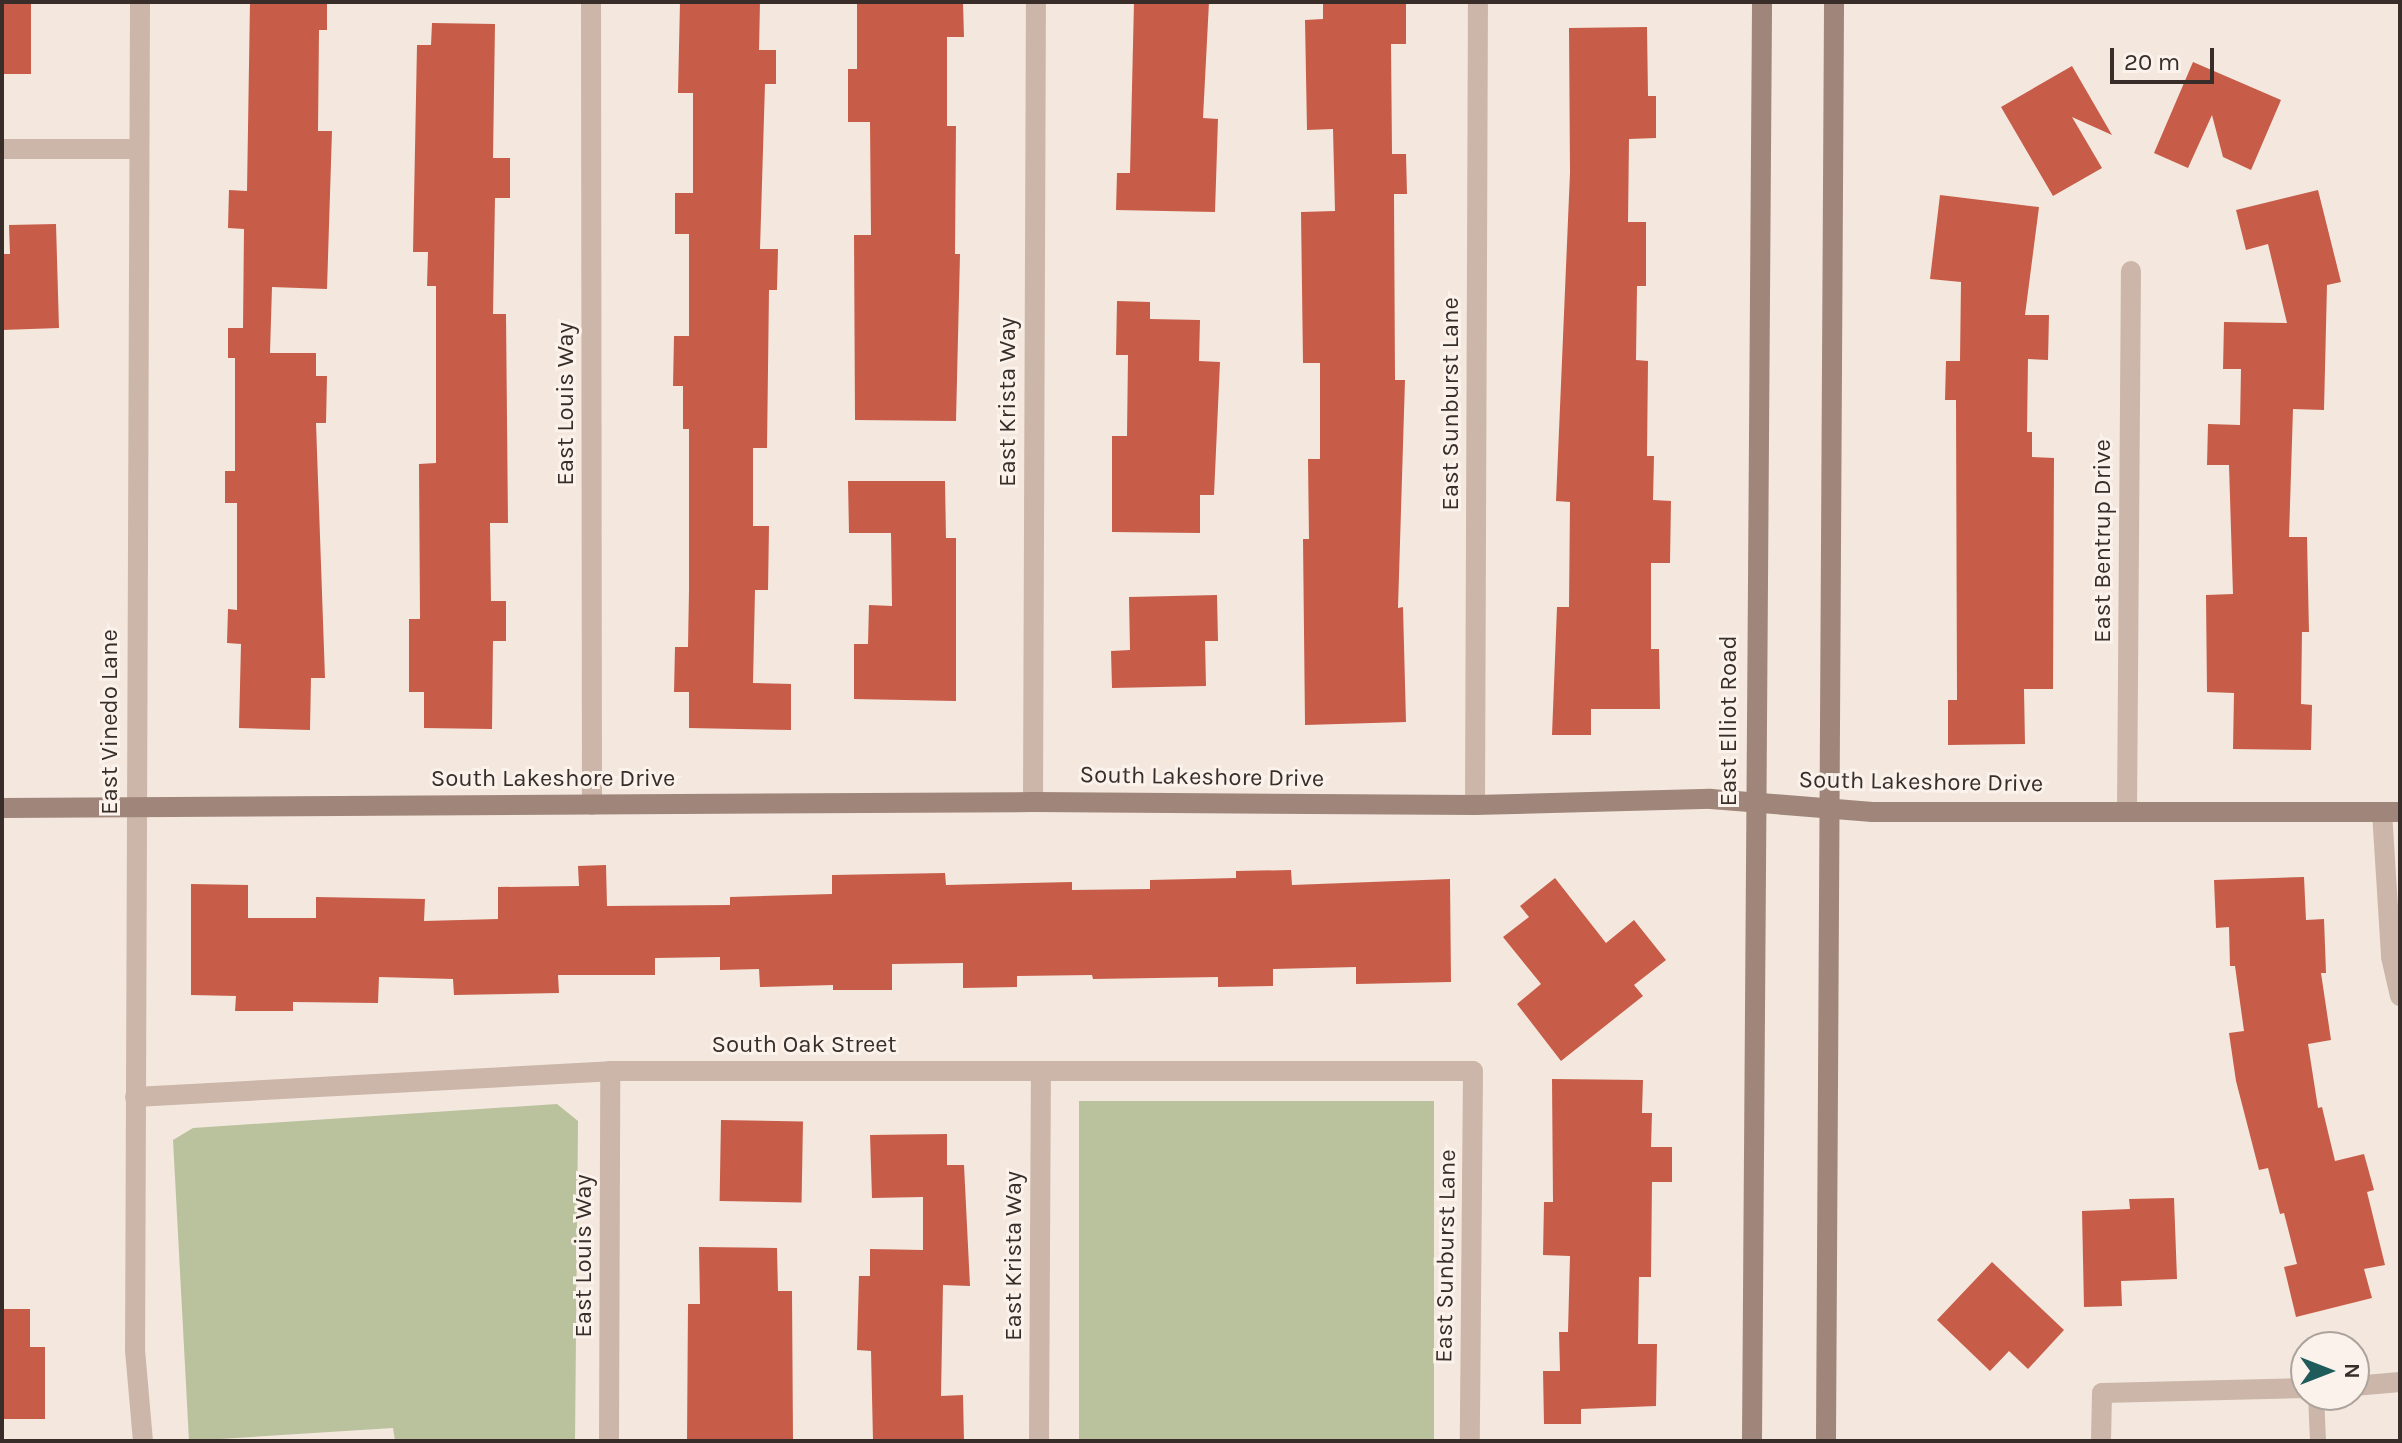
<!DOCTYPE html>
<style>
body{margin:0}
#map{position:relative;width:2402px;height:1443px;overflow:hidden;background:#f3e7de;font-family:Karla,sans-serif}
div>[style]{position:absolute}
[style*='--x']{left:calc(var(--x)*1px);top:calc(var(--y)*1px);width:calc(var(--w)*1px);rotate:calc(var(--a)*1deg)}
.green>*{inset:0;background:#b9c29d;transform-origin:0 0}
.building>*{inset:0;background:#c75d48;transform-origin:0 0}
.lane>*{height:16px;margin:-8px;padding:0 8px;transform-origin:8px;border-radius:8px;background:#cbb6a9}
.street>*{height:20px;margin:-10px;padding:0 10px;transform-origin:10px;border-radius:10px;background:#cbb6a9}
.secondary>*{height:20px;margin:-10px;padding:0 10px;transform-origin:10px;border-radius:10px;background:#9f857a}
span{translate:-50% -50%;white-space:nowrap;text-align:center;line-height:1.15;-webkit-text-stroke:6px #faf2eb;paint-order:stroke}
.street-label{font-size:24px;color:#392d29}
.frame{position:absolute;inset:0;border:4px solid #392d29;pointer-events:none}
.north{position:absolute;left:2290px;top:1331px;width:80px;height:80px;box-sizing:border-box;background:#faf2eb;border:2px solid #ada39d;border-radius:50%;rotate:90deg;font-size:22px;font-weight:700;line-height:32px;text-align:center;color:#392d29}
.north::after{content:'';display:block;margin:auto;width:28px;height:36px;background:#1e5b5a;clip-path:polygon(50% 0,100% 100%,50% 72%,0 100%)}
.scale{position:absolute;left:2110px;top:48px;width:104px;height:36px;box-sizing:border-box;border:4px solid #392d29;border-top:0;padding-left:10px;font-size:24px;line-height:28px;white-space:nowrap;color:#392d29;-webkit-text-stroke:6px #faf2eb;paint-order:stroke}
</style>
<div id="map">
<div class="green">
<div style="left:1079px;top:1101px;width:355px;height:340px"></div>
<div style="clip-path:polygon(557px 1104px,578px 1121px,575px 1441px,395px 1441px,393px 1428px,189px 1441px,173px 1140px,193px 1128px)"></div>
</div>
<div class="building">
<div style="left:2px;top:2px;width:29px;height:72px"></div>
<div style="clip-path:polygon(250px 2px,327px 2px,327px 30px,319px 30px,318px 131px,332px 131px,327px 289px,272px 287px,270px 353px,316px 353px,316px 376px,327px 376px,326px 423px,316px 423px,325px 678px,311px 678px,310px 730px,239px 728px,241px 644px,227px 643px,228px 609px,237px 610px,237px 503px,225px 503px,225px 471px,235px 471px,235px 358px,228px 358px,228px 328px,243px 328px,244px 229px,228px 228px,229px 190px,247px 191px)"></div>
<div style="clip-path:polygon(680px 2px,760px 2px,759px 50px,776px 50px,776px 84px,765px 84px,760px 249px,778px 249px,777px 290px,769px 290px,767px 448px,753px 448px,753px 526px,769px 526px,768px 590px,755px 590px,753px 683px,791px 684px,791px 730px,689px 728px,689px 692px,674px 692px,675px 647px,688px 647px,689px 590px,689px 429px,683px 429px,683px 386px,673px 386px,674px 336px,689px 336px,689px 234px,675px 234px,675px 193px,693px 193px,693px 93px,678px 93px)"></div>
<div style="clip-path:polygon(857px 2px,963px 2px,964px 37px,947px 37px,947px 126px,956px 126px,955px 254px,960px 254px,956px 421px,855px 420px,854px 235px,871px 235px,870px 122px,848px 122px,848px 69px,857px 69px)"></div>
<div style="clip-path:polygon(1134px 2px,1209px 2px,1203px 118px,1218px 119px,1215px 212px,1116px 210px,1117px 173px,1130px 173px)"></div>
<div style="clip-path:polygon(1406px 2px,1406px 44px,1391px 44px,1392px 154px,1406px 154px,1407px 194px,1394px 194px,1395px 380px,1405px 380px,1398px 608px,1403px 607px,1406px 722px,1305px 725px,1303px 539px,1309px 539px,1308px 459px,1320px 459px,1320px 363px,1303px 363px,1301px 212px,1335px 211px,1333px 129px,1307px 130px,1305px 20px,1323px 19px,1323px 3px)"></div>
<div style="clip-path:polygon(432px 23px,495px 24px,493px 158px,510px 158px,510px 198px,495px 198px,493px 314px,506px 314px,508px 523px,490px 523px,491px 601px,506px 601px,506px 641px,493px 641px,492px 729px,424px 728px,424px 692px,409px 692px,409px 619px,420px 619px,419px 464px,436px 463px,436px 286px,427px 286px,428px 252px,413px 252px,417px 45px,431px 45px)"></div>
<div style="clip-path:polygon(1647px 27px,1648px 96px,1656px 96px,1656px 138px,1629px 139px,1628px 222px,1646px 222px,1646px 286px,1637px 286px,1636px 360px,1648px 361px,1647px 456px,1654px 456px,1653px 500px,1671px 501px,1670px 563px,1651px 563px,1651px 649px,1659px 649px,1660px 709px,1591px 709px,1591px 735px,1552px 735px,1557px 607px,1569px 607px,1570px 502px,1556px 501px,1570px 173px,1569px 28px)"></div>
<div style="clip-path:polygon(2193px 62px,2281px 100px,2251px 170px,2223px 157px,2212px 115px,2188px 168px,2154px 153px)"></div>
<div style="clip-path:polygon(2072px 66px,2112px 135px,2072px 117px,2102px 168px,2053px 196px,2001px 107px)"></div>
<div style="clip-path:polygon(2318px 190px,2341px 282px,2327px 285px,2324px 410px,2293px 409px,2289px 537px,2307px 537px,2309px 632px,2302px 632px,2301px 704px,2312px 705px,2311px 750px,2233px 749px,2234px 693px,2207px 692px,2206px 595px,2233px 594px,2229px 465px,2207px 465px,2208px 424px,2240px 425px,2241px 369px,2223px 369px,2224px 322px,2287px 323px,2268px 244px,2246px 250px,2236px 210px)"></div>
<div style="clip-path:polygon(1940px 195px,2039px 207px,2025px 315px,2049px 315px,2048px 360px,2028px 359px,2027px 432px,2032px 432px,2032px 457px,2054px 458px,2053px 689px,2024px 689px,2025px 744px,1948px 745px,1948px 700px,1957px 700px,1956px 400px,1945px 400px,1946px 361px,1960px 361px,1961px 282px,1930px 279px)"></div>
<div style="clip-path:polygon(56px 224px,59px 328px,2px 330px,2px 254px,10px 254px,9px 225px)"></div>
<div style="clip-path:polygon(1117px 301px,1150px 302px,1150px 319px,1200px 320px,1199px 361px,1220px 362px,1214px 495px,1200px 495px,1200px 533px,1112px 532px,1112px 436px,1127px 436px,1128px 355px,1116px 355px)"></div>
<div style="clip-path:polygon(848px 481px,945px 481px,946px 538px,956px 538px,956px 701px,854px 699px,854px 644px,868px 644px,869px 605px,892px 606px,891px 533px,849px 533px)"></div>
<div style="clip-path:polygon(1217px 595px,1218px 641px,1205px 641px,1206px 686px,1112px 688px,1111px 651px,1130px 650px,1129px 597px)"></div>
<div style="clip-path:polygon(606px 865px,607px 906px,730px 905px,730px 897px,832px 894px,832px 875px,945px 873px,946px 885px,1072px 882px,1072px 890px,1150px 889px,1150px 880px,1236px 878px,1236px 871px,1291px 870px,1292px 885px,1450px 879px,1451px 982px,1356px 984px,1356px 967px,1273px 969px,1273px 986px,1218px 987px,1218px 977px,1093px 979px,1092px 975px,1017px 976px,1017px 987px,963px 988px,963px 963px,892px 964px,892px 990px,833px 990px,833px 985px,760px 987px,759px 969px,720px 970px,720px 957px,655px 958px,655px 975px,558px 975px,559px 993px,454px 995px,453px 979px,379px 977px,378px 1003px,293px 1002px,293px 1011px,235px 1011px,236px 996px,191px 995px,191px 884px,248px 885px,248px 918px,316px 918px,316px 897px,425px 899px,424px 921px,498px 919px,498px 887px,579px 886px,578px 866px)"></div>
<div style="clip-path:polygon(2304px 877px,2306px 920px,2324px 919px,2326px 973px,2321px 973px,2331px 1040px,2308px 1044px,2318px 1108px,2322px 1107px,2335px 1161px,2364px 1154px,2374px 1190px,2367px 1192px,2385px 1265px,2364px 1269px,2372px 1298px,2296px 1317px,2284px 1267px,2297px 1264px,2284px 1213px,2280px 1214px,2268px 1168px,2259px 1170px,2236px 1081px,2229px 1033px,2244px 1031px,2235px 966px,2230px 966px,2229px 927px,2216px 928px,2214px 880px)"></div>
<div style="clip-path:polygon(1555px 878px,1606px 943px,1634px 920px,1666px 960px,1634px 985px,1643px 996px,1561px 1061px,1517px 1004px,1541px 984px,1503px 937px,1529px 917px,1520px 906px)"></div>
<div style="clip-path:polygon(1552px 1079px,1643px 1080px,1642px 1113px,1652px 1113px,1651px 1147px,1672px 1147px,1672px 1182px,1652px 1182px,1651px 1277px,1639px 1277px,1638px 1344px,1657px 1344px,1656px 1406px,1581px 1409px,1581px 1424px,1544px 1424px,1543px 1371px,1560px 1371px,1559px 1332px,1568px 1332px,1570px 1256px,1543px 1255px,1544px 1202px,1553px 1202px)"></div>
<div style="left:721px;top:1120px;width:82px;height:81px;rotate:1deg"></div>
<div style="clip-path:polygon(947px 1134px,947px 1165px,964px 1165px,970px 1286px,943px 1285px,941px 1396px,963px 1395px,964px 1441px,873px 1441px,871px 1351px,857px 1350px,859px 1276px,870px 1276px,870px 1249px,923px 1250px,923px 1197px,872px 1198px,870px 1135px)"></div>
<div style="clip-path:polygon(2174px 1198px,2177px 1279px,2121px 1281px,2122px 1306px,2084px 1307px,2082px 1211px,2130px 1209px,2129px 1199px)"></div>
<div style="clip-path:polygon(699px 1247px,777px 1248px,778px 1291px,792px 1291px,793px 1441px,687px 1441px,688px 1304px,700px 1304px)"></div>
<div style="clip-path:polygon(1992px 1262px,2064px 1330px,2028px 1369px,2009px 1351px,1990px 1371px,1937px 1320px)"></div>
<div style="clip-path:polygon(2px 1309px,30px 1309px,30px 1347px,45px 1347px,45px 1419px,2px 1419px)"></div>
</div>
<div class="lane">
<div style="--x:2316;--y:1395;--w:46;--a:87.5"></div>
</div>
<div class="street">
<div style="--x:140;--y:2;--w:1348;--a:90.21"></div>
<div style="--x:135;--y:1350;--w:91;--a:85"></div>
<div style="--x:591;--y:2;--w:803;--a:89.93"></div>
<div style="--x:2;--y:149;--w:137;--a:0"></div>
<div style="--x:1033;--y:802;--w:800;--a:-89.79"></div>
<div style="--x:1475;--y:805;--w:803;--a:-89.79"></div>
<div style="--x:2127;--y:812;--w:541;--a:-89.58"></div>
<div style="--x:2382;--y:812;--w:145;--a:86.4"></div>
<div style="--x:2391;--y:957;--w:40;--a:77"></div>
<div style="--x:135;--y:1097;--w:476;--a:-3.1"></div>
<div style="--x:610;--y:1071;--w:863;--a:0"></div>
<div style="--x:1473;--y:1071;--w:370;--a:90.5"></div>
<div style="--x:2354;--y:1386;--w:46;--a:-5"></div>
<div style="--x:609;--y:1441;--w:370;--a:-89.8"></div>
<div style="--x:1039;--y:1441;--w:370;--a:-89.7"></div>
<div style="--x:2101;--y:1441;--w:48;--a:-88.8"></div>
<div style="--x:2102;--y:1393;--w:204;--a:-1.4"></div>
</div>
<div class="secondary">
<div style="--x:2;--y:808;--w:1031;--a:-0.33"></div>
<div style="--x:1033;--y:802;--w:442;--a:0.4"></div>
<div style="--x:1475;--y:805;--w:236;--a:-1.5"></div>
<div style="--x:1711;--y:799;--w:162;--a:4.6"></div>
<div style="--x:1872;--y:812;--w:528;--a:0"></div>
<div style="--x:1752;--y:1441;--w:1439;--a:-89.6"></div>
<div style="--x:1826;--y:1441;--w:1439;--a:-89.68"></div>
</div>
<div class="street-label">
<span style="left:1008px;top:402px;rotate:-90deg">East Krista Way</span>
<span style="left:566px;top:404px;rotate:-90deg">East Louis Way</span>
<span style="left:1451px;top:404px;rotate:-90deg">East Sunburst Lane</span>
<span style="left:2103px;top:541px;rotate:-90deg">East Bentrup Drive</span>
<span style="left:1729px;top:721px;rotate:-90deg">East Elliot Road</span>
<span style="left:110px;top:722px;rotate:-90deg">East Vinedo Lane</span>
<span style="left:1202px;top:777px;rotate:1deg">South Lakeshore Drive</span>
<span style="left:553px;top:779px">South Lakeshore Drive</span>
<span style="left:1921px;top:782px;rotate:1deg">South Lakeshore Drive</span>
<span style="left:804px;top:1045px">South Oak Street</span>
<span style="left:584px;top:1256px;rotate:-90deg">East Louis Way</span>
<span style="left:1014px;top:1256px;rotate:-90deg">East Krista Way</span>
<span style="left:1446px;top:1256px;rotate:-89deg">East Sunburst Lane</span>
</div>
<div class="frame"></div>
<div class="north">N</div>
<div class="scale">20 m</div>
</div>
